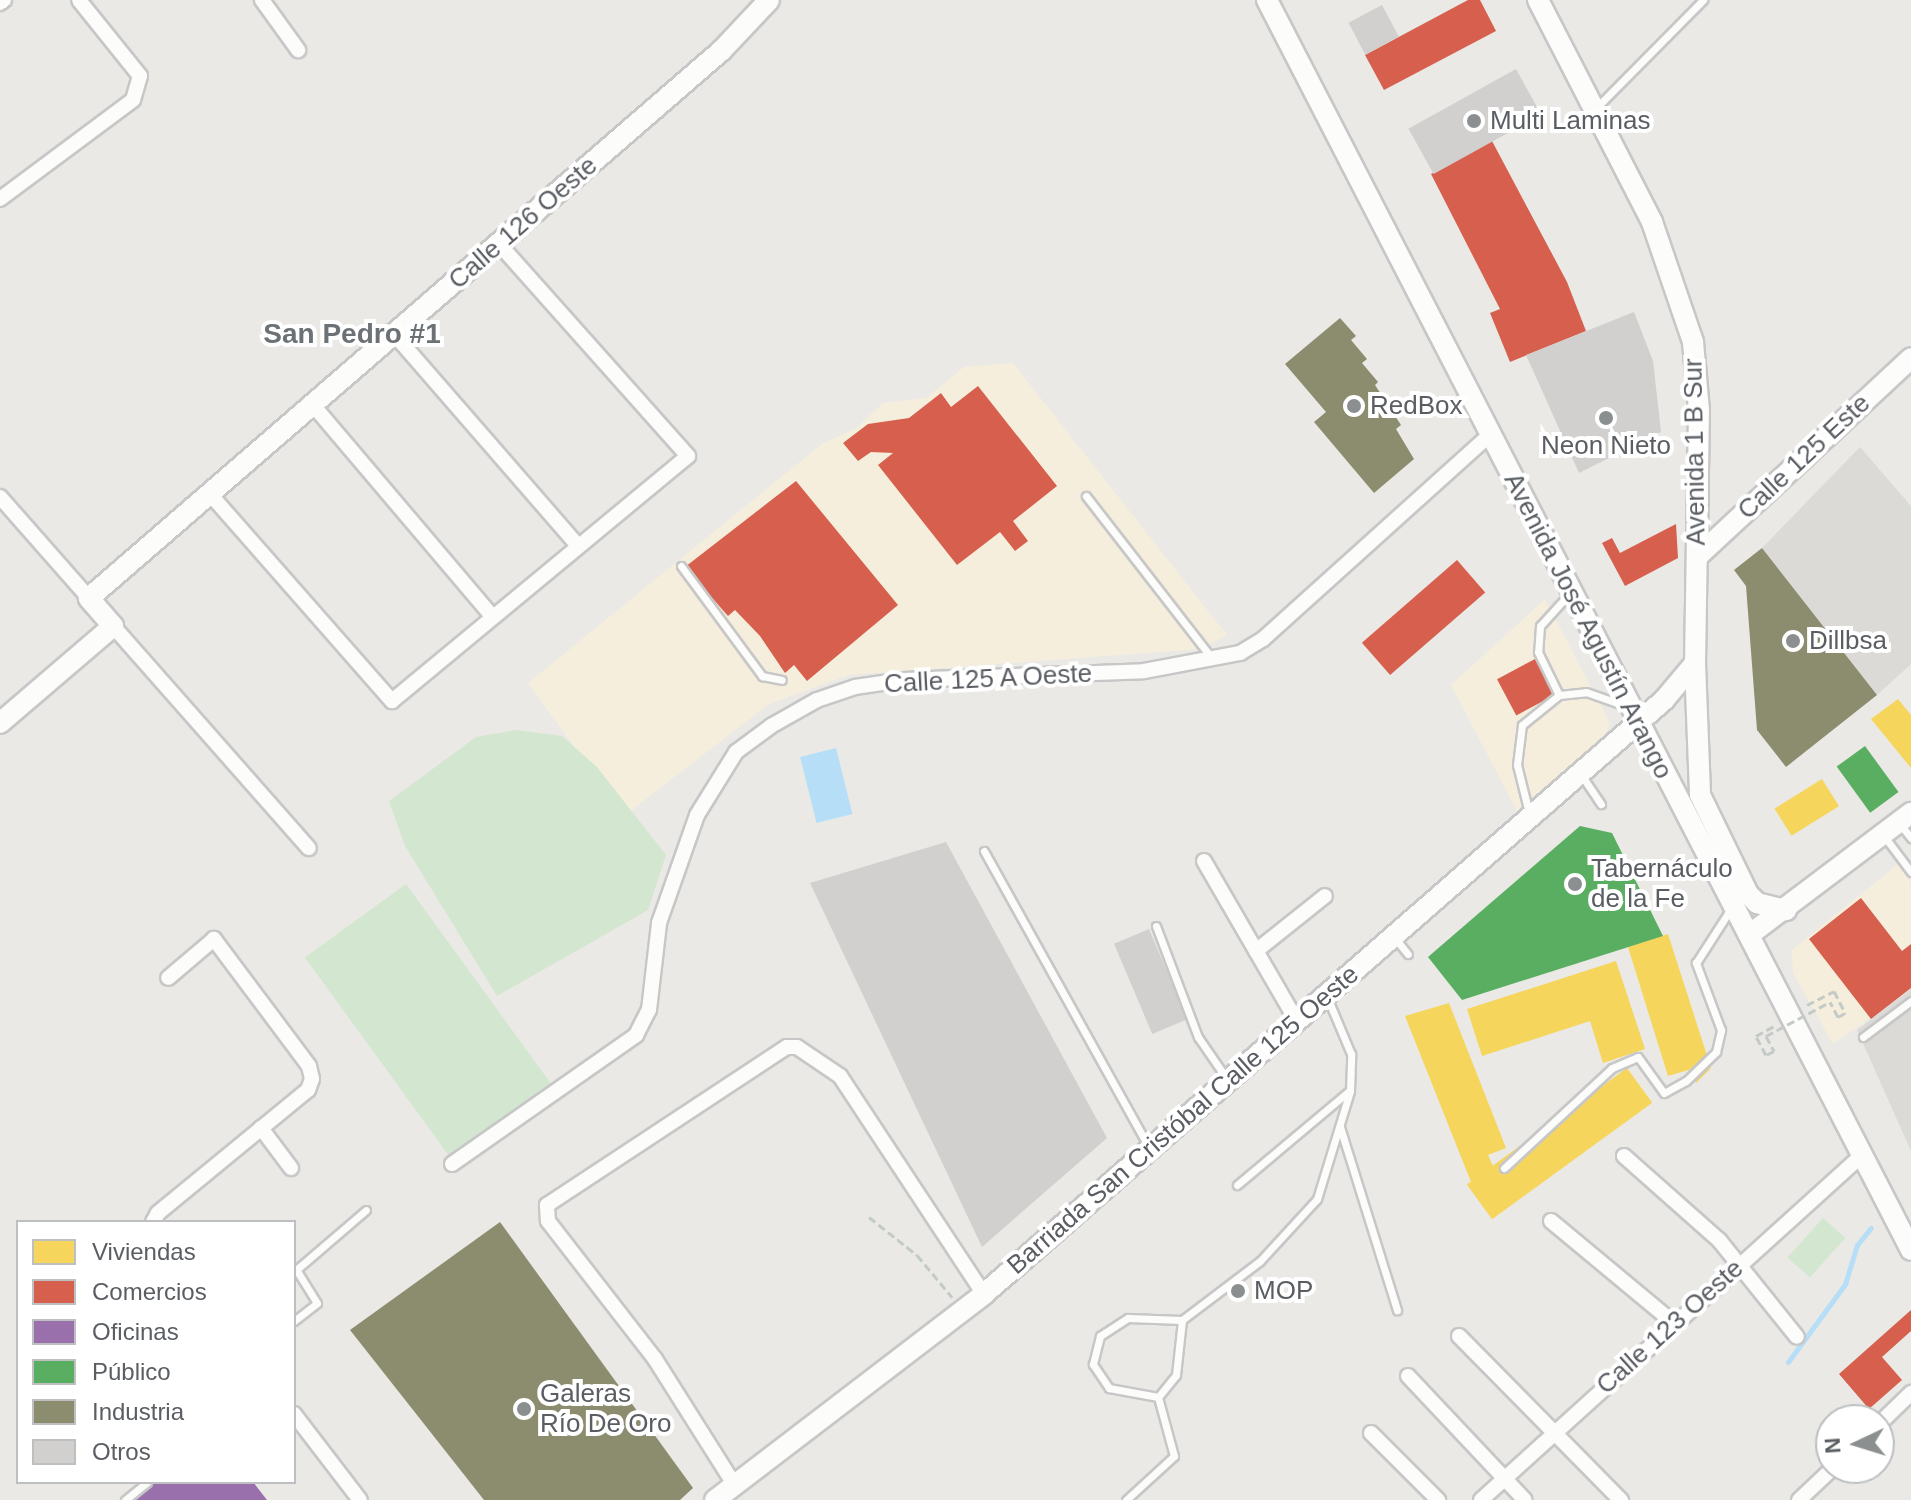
<!DOCTYPE html>
<meta charset="utf-8">
<style>
body{margin:0}
#map{position:relative;width:1911px;height:1500px;overflow:hidden;background:#eae9e5;font-family:Arial,sans-serif}
div>[style]{position:absolute}
[style*='--x']{left:calc(var(--x)*1px);top:calc(var(--y)*1px);width:calc(var(--w)*1px);rotate:calc(var(--a)*1deg)}
.commercial>*{inset:0;background:#f5eedd}
.industrial>*{inset:0;background:#dbdad6}
.green>*{inset:0;background:#d3e7d0;transform-origin:0 0}
.water>*{inset:0;background:#b6dff7;transform-origin:0 0}
.homes>*{inset:0;background:#f6d55c;transform-origin:0 0}
.shops>*{inset:0;background:#d6604d;transform-origin:0 0}
.offices>*{inset:0;background:#9970ab}
.public>*{inset:0;background:#5aae61;transform-origin:0 0}
.industry>*{inset:0;background:#8c8c6e}
.stream>*{height:5px;margin:-2.5px;padding:0 2.5px;transform-origin:2.5px;border-radius:2.5px;background:#b6dff7}
.building>*{inset:0;background:#d1d0ce;transform-origin:0 0}
.path>*{height:3px;margin-top:-1.5px;transform-origin:0;background:repeating-linear-gradient(90deg,#c4cac7 0 8px,transparent 0 12px)}
.roads{filter:drop-shadow(2px 0 #c7c7c7) drop-shadow(-2px 0 #c7c7c7) drop-shadow(0 2px #c7c7c7) drop-shadow(0 -2px #c7c7c7)}
.lane>*{height:7px;margin:-3.5px;padding:0 3.5px;transform-origin:3.5px;border-radius:3.5px;background:#fcfcfb}
.street>*{height:14px;margin:-7px;padding:0 7px;transform-origin:7px;border-radius:7px;background:#fcfcfb}
.secondary>*{height:20px;margin:-10px;padding:0 10px;transform-origin:10px;border-radius:10px;background:#fcfcfb}
.path-bridge>*{height:3px;margin-top:-1.5px;transform-origin:0;background:repeating-linear-gradient(90deg,#c4cac7 0 8px,transparent 0 12px)}
.dots>*{width:22px;height:22px;translate:-50% -50%;box-sizing:border-box;border:4px solid #fff;border-radius:50%}
span{translate:-50% -50%;white-space:nowrap;text-align:center;line-height:1.15;-webkit-text-stroke:8px #fff;paint-order:stroke}
.poi-label{font-size:26px;color:#5a5e63}
.left{translate:0 -50%;text-align:left}
.street-label{font-size:26px;color:#5a5e63}
.neighbourhood-label{font-size:28px;color:#6b7175;font-weight:700}
.legend{position:absolute;left:16px;top:1220px;width:280px;height:264px;box-sizing:border-box;background:#fff;border:2px solid #bdbfc1;margin:0;padding:10px 14px;list-style:none;font-size:24px;color:#5a5e63}
.legend li{display:flex;align-items:center;gap:16px;height:40px}
.legend b{width:40px;border:2px solid #bdbfc1}
.north{position:absolute;left:1815px;top:1404px;width:80px;height:80px;box-sizing:border-box;background:#fff;border:2px solid #bdbfc1;border-radius:50%;rotate:266deg;font-size:22px;font-weight:700;line-height:32px;text-align:center;color:#5a5e63}
.north::after{content:'';display:block;margin:auto;width:28px;height:36px;background:#8c8f90;clip-path:polygon(50% 0,100% 100%,50% 72%,0 100%)}
</style>
<div id="map">
<div class="commercial">
<div style="clip-path:polygon(1013px 363px,1227px 635px,1200px 649px,849px 675px,769px 704px,624px 816px,528px 683px,823px 443px,855px 429px,883px 403px,926px 398px,964px 367px)"></div>
<div style="clip-path:polygon(1545px 599px,1610px 723px,1605px 735px,1518px 813px,1451px 685px)"></div>
<div style="clip-path:polygon(1898px 864px,1911px 883px,1911px 989px,1833px 1044px,1793px 973px,1792px 950px)"></div>
</div>
<div class="industrial">
<div style="clip-path:polygon(1860px 447px,1911px 506px,1911px 664px,1877px 695px,1762px 548px)"></div>
<div style="clip-path:polygon(1911px 989px,1911px 1151px,1857px 1030px)"></div>
</div>
<div class="green">
<div style="clip-path:polygon(516px 730px,562px 736px,597px 767px,666px 855px,648px 910px,497px 996px,405px 846px,389px 801px,476px 737px)"></div>
<div style="left:406px;top:884px;width:246px;height:125px;rotate:54deg"></div>
<div style="left:1823px;top:1218px;width:30px;height:53px;rotate:42deg"></div>
</div>
<div class="water">
<div style="left:836px;top:748px;width:68px;height:37px;rotate:76deg"></div>
</div>
<div class="homes">
<div style="clip-path:polygon(1898px 699px,1911px 715px,1911px 768px,1871px 719px)"></div>
<div style="left:1822px;top:779px;width:32px;height:56px;rotate:58deg"></div>
<div style="clip-path:polygon(1668px 934px,1711px 1068px,1696px 1083px,1692px 1069px,1668px 1076px,1628px 947px)"></div>
<div style="clip-path:polygon(1616px 961px,1645px 1049px,1603px 1063px,1590px 1021px,1482px 1056px,1467px 1009px)"></div>
<div style="clip-path:polygon(1449px 1003px,1506px 1148px,1488px 1155px,1495px 1171px,1471px 1182px,1405px 1016px)"></div>
<div style="left:1627px;top:1068px;width:43px;height:198px;rotate:54deg"></div>
</div>
<div class="shops">
<div style="clip-path:polygon(1468px 0,1480px 0,1496px 31px,1384px 90px,1365px 55px)"></div>
<div style="clip-path:polygon(1492px 141px,1567px 282px,1586px 331px,1510px 362px,1490px 313px,1500px 309px,1431px 174px)"></div>
<div style="clip-path:polygon(978px 386px,1057px 486px,1013px 521px,1028px 541px,1015px 551px,1000px 532px,957px 565px,878px 465px,893px 453px,871px 452px,858px 461px,843px 443px,868px 424px,909px 418px,941px 393px,951px 407px)"></div>
<div style="clip-path:polygon(796px 481px,898px 605px,807px 681px,794px 665px,785px 673px,760px 636px,735px 610px,728px 616px,685px 567px)"></div>
<div style="clip-path:polygon(1676px 524px,1678px 558px,1625px 586px,1602px 543px,1612px 538px,1620px 553px)"></div>
<div style="left:1457px;top:560px;width:43px;height:126px;rotate:49deg"></div>
<div style="left:1535px;top:659px;width:41px;height:43px;rotate:62deg"></div>
<div style="clip-path:polygon(1861px 898px,1902px 951px,1911px 944px,1911px 988px,1871px 1019px,1809px 939px)"></div>
<div style="clip-path:polygon(1911px 1310px,1911px 1331px,1882px 1357px,1902px 1380px,1869px 1409px,1839px 1374px)"></div>
</div>
<div class="offices">
<div style="clip-path:polygon(155px 1482px,253px 1482px,267px 1500px,132px 1500px)"></div>
</div>
<div class="public">
<div style="left:1865px;top:746px;width:57px;height:35px;rotate:54deg"></div>
<div style="clip-path:polygon(1580px 826px,1612px 833px,1663px 936px,1462px 1000px,1428px 957px)"></div>
</div>
<div class="industry">
<div style="clip-path:polygon(1340px 318px,1356px 336px,1351px 340px,1367px 359px,1362px 363px,1378px 382px,1375px 385px,1401px 425px,1396px 429px,1414px 459px,1374px 493px,1314px 422px,1326px 412px,1285px 364px)"></div>
<div style="clip-path:polygon(1762px 548px,1877px 695px,1786px 767px,1757px 730px,1746px 586px,1734px 570px)"></div>
<div style="clip-path:polygon(500px 1222px,693px 1488px,680px 1500px,484px 1500px,350px 1330px)"></div>
</div>
<div class="stream">
<div style="--x:1788;--y:1362;--w:97;--a:-53.8"></div>
<div style="--x:1845;--y:1284;--w:41;--a:-72.9"></div>
<div style="--x:1857;--y:1245;--w:22;--a:-51"></div>
</div>
<div class="building">
<div style="left:1382px;top:5px;width:36px;height:38px;rotate:62deg"></div>
<div style="left:1516px;top:69px;width:52px;height:123px;rotate:61deg"></div>
<div style="clip-path:polygon(1634px 312px,1653px 361px,1661px 432px,1579px 473px,1526px 355px)"></div>
<div style="clip-path:polygon(946px 842px,1107px 1138px,982px 1247px,810px 883px)"></div>
<div style="left:1149px;top:929px;width:98px;height:38px;rotate:67deg"></div>
</div>
<div class="path">
<div style="--x:1807;--y:1005;--w:30;--a:-27"></div>
<div style="--x:1834;--y:991;--w:25;--a:63"></div>
<div style="--x:1845;--y:1013;--w:8;--a:150"></div>
<div style="--x:1838;--y:1017;--w:17;--a:-118"></div>
<div style="--x:1766;--y:1036;--w:17;--a:62"></div>
<div style="--x:1774;--y:1051;--w:9;--a:153"></div>
<div style="--x:1766;--y:1055;--w:21;--a:-118"></div>
<div style="--x:1756;--y:1036;--w:21;--a:-29"></div>
<div style="--x:869;--y:1217;--w:61;--a:38.4"></div>
<div style="--x:917;--y:1255;--w:55;--a:50.2"></div>
</div>
<div class="roads">
<div class="lane">
<div style="--x:1597;--y:107;--w:151;--a:-45.3"></div>
<div style="--x:1086;--y:496;--w:204;--a:52.2"></div>
<div style="--x:681;--y:566;--w:137;--a:53.6"></div>
<div style="--x:762;--y:676;--w:20;--a:11"></div>
<div style="--x:1569;--y:594;--w:43;--a:132.2"></div>
<div style="--x:1540;--y:626;--w:26;--a:94"></div>
<div style="--x:1538;--y:652;--w:48;--a:64"></div>
<div style="--x:1559;--y:695;--w:27;--a:-6"></div>
<div style="--x:1586;--y:692;--w:42;--a:19.3"></div>
<div style="--x:1582;--y:776;--w:34;--a:56"></div>
<div style="--x:1529;--y:813;--w:49;--a:-104"></div>
<div style="--x:1517;--y:765;--w:40;--a:-82.9"></div>
<div style="--x:1522;--y:725;--w:48;--a:-39"></div>
<div style="--x:1900;--y:824;--w:18;--a:52"></div>
<div style="--x:1884;--y:836;--w:45;--a:53.1"></div>
<div style="--x:984;--y:851;--w:339;--a:60.9"></div>
<div style="--x:1156;--y:926;--w:119;--a:69.3"></div>
<div style="--x:1198;--y:1037;--w:51;--a:55.4"></div>
<div style="--x:1394;--y:937;--w:22;--a:51"></div>
<div style="--x:1863;--y:1037;--w:60;--a:-36.9"></div>
<div style="--x:1340;--y:1127;--w:192;--a:72.7"></div>
<div style="--x:1504;--y:1168;--w:147;--a:-42.8"></div>
<div style="--x:1612;--y:1068;--w:28;--a:-23"></div>
<div style="--x:1638;--y:1057;--w:44;--a:54.2"></div>
<div style="--x:1664;--y:1093;--w:25;--a:-29"></div>
<div style="--x:1686;--y:1081;--w:42;--a:-44"></div>
<div style="--x:1716;--y:1052;--w:23;--a:-77"></div>
<div style="--x:1721;--y:1030;--w:72;--a:-110.5"></div>
<div style="--x:1696;--y:963;--w:67;--a:-57.3"></div>
<div style="--x:1237;--y:1185;--w:146;--a:-40"></div>
<div style="--x:1182;--y:1320;--w:55;--a:96.2"></div>
<div style="--x:1176;--y:1375;--w:28;--a:129"></div>
<div style="--x:1158;--y:1397;--w:50;--a:-169.6"></div>
<div style="--x:1109;--y:1388;--w:29;--a:-124"></div>
<div style="--x:1093;--y:1364;--w:29;--a:-76"></div>
<div style="--x:1100;--y:1336;--w:33;--a:-33"></div>
<div style="--x:1128;--y:1318;--w:54;--a:2.1"></div>
<div style="--x:1182;--y:1320;--w:98;--a:-37.1"></div>
<div style="--x:1260;--y:1261;--w:84;--a:-47.4"></div>
<div style="--x:1317;--y:1199;--w:113;--a:-73"></div>
<div style="--x:1350;--y:1091;--w:37;--a:-88"></div>
<div style="--x:1351;--y:1054;--w:62;--a:-112.8"></div>
<div style="--x:294;--y:1321;--w:29;--a:-38"></div>
<div style="--x:317;--y:1303;--w:39;--a:-122"></div>
<div style="--x:296;--y:1270;--w:92;--a:-40.6"></div>
<div style="--x:125;--y:1500;--w:28;--a:-39"></div>
<div style="--x:1126;--y:1500;--w:65;--a:-42.5"></div>
<div style="--x:1174;--y:1456;--w:61;--a:-105.2"></div>
</div>
<div class="street">
<div style="--x:262;--y:0;--w:62;--a:54.2"></div>
<div style="--x:0;--y:3;--w:5;--a:-37"></div>
<div style="--x:0;--y:199;--w:166;--a:-36.7"></div>
<div style="--x:133;--y:100;--w:25;--a:-74"></div>
<div style="--x:140;--y:76;--w:97;--a:-128.8"></div>
<div style="--x:394;--y:334;--w:281;--a:49"></div>
<div style="--x:313;--y:405;--w:278;--a:49.7"></div>
<div style="--x:210;--y:494;--w:276;--a:48.7"></div>
<div style="--x:392;--y:701;--w:384;--a:-39.6"></div>
<div style="--x:688;--y:456;--w:284;--a:-131.7"></div>
<div style="--x:0;--y:497;--w:135;--a:48.6"></div>
<div style="--x:113;--y:626;--w:296;--a:48.6"></div>
<div style="--x:1204;--y:861;--w:184;--a:59.9"></div>
<div style="--x:1256;--y:951;--w:88;--a:-38.6"></div>
<div style="--x:261;--y:1128;--w:50;--a:53.1"></div>
<div style="--x:1624;--y:1156;--w:127;--a:41.5"></div>
<div style="--x:1719;--y:1240;--w:124;--a:51.2"></div>
<div style="--x:452;--y:1164;--w:225;--a:-35"></div>
<div style="--x:636;--y:1035;--w:28;--a:-63"></div>
<div style="--x:649;--y:1010;--w:88;--a:-83.4"></div>
<div style="--x:659;--y:923;--w:114;--a:-70.6"></div>
<div style="--x:697;--y:815;--w:74;--a:-58.2"></div>
<div style="--x:736;--y:752;--w:44;--a:-36.6"></div>
<div style="--x:771;--y:726;--w:53;--a:-29.5"></div>
<div style="--x:817;--y:700;--w:40;--a:-18.9"></div>
<div style="--x:855;--y:687;--w:49;--a:-8.3"></div>
<div style="--x:903;--y:680;--w:241;--a:-2.1"></div>
<div style="--x:1144;--y:671;--w:98;--a:-10.6"></div>
<div style="--x:1240;--y:653;--w:27;--a:-31"></div>
<div style="--x:1263;--y:639;--w:307;--a:-42"></div>
<div style="--x:1551;--y:1221;--w:161;--a:39.7"></div>
<div style="--x:153;--y:1222;--w:10;--a:-61"></div>
<div style="--x:158;--y:1213;--w:194;--a:-39.4"></div>
<div style="--x:308;--y:1090;--w:12;--a:-70"></div>
<div style="--x:312;--y:1079;--w:13;--a:-103"></div>
<div style="--x:309;--y:1066;--w:159;--a:-126.8"></div>
<div style="--x:214;--y:939;--w:60;--a:139.7"></div>
<div style="--x:1459;--y:1336;--w:231;--a:45.4"></div>
<div style="--x:1408;--y:1376;--w:170;--a:46.7"></div>
<div style="--x:294;--y:1414;--w:108;--a:52.5"></div>
<div style="--x:1879;--y:1424;--w:45;--a:-44.1"></div>
<div style="--x:1371;--y:1433;--w:95;--a:45"></div>
<div style="--x:734;--y:1484;--w:148;--a:-122.3"></div>
<div style="--x:655;--y:1359;--w:175;--a:-127.8"></div>
<div style="--x:548;--y:1221;--w:16;--a:-94"></div>
<div style="--x:547;--y:1205;--w:287;--a:-33.4"></div>
<div style="--x:787;--y:1047;--w:10;--a:0"></div>
<div style="--x:797;--y:1047;--w:52;--a:34"></div>
<div style="--x:840;--y:1076;--w:261;--a:56.6"></div>
<div style="--x:1481;--y:1500;--w:513;--a:-42.15"></div>
<div style="--x:1799;--y:1500;--w:47;--a:-43.3"></div>
</div>
<div class="secondary">
<div style="--x:1267;--y:0;--w:1406;--a:62.74"></div>
<div style="--x:1538;--y:0;--w:250;--a:62.8"></div>
<div style="--x:1652;--y:222;--w:127;--a:71.1"></div>
<div style="--x:1693;--y:342;--w:68;--a:85"></div>
<div style="--x:1699;--y:410;--w:253;--a:90.9"></div>
<div style="--x:1695;--y:663;--w:132;--a:87.8"></div>
<div style="--x:1700;--y:795;--w:110;--a:64.1"></div>
<div style="--x:1748;--y:894;--w:13;--a:45"></div>
<div style="--x:1757;--y:903;--w:30;--a:14"></div>
<div style="--x:1697;--y:557;--w:292;--a:-42.9"></div>
<div style="--x:0;--y:723;--w:149;--a:-40.6"></div>
<div style="--x:113;--y:626;--w:37;--a:-131"></div>
<div style="--x:89;--y:598;--w:836;--a:-40.88"></div>
<div style="--x:721;--y:51;--w:70;--a:-46.7"></div>
<div style="--x:1749;--y:935;--w:203;--a:-37"></div>
<div style="--x:715;--y:1500;--w:339;--a:-37.4"></div>
<div style="--x:984;--y:1294;--w:903;--a:-41.14"></div>
<div style="--x:1664;--y:700;--w:48;--a:-50"></div>
</div>
</div>
<div class="path-bridge">
<div style="--x:1766;--y:1036;--w:72;--a:-28"></div>
</div>
<div class="dots">
<div style="left:1474px;top:121px;background:#8c8f90"></div>
<div style="left:1354px;top:406px;background:#8c8f90"></div>
<div style="left:1606px;top:418px;background:#8c8f90"></div>
<div style="left:1793px;top:641px;background:#8c8f90"></div>
<div style="left:1575px;top:884px;background:#8c8f90"></div>
<div style="left:1238px;top:1291px;background:#8c8f90"></div>
<div style="left:524px;top:1409px;background:#8c8f90"></div>
</div>
<div class="poi-label">
<span class="left" style="left:1490px;top:121px">Multi Laminas</span>
<span class="left" style="left:1370px;top:406px">RedBox</span>
<span style="left:1606px;top:446px">Neon Nieto</span>
<span class="left" style="left:1809px;top:641px">Dillbsa</span>
<span class="left" style="left:1591px;top:884px">Tabernáculo<br>de la Fe</span>
<span class="left" style="left:1254px;top:1291px">MOP</span>
<span class="left" style="left:540px;top:1409px">Galeras<br>Río De Oro</span>
</div>
<div class="street-label">
<span style="left:523px;top:223px;rotate:-41deg">Calle 126 Oeste</span>
<span style="left:1695px;top:452px;rotate:-91deg">Avenida 1 B Sur</span>
<span style="left:1804px;top:457px;rotate:-43deg">Calle 125 Este</span>
<span style="left:1588px;top:626px;rotate:63deg">Avenida José Agustín Arango</span>
<span style="left:988px;top:679px;rotate:-3deg">Calle 125 A Oeste</span>
<span style="left:1183px;top:1120px;rotate:-41deg">Barriada San Cristóbal Calle 125 Oeste</span>
<span style="left:1670px;top:1327px;rotate:-42deg">Calle 123 Oeste</span>
</div>
<div class="neighbourhood-label">
<span style="left:352px;top:334px">San Pedro #1</span>
</div>
<ul class="legend">
<li><b style="height:22px;background:#f6d55c"></b>Viviendas</li>
<li><b style="height:22px;background:#d6604d"></b>Comercios</li>
<li><b style="height:22px;background:#9970ab"></b>Oficinas</li>
<li><b style="height:22px;background:#5aae61"></b>Público</li>
<li><b style="height:22px;background:#8c8c6e"></b>Industria</li>
<li><b style="height:22px;background:#d1d0ce"></b>Otros</li>
</ul>
<div class="north">N</div>
</div>
